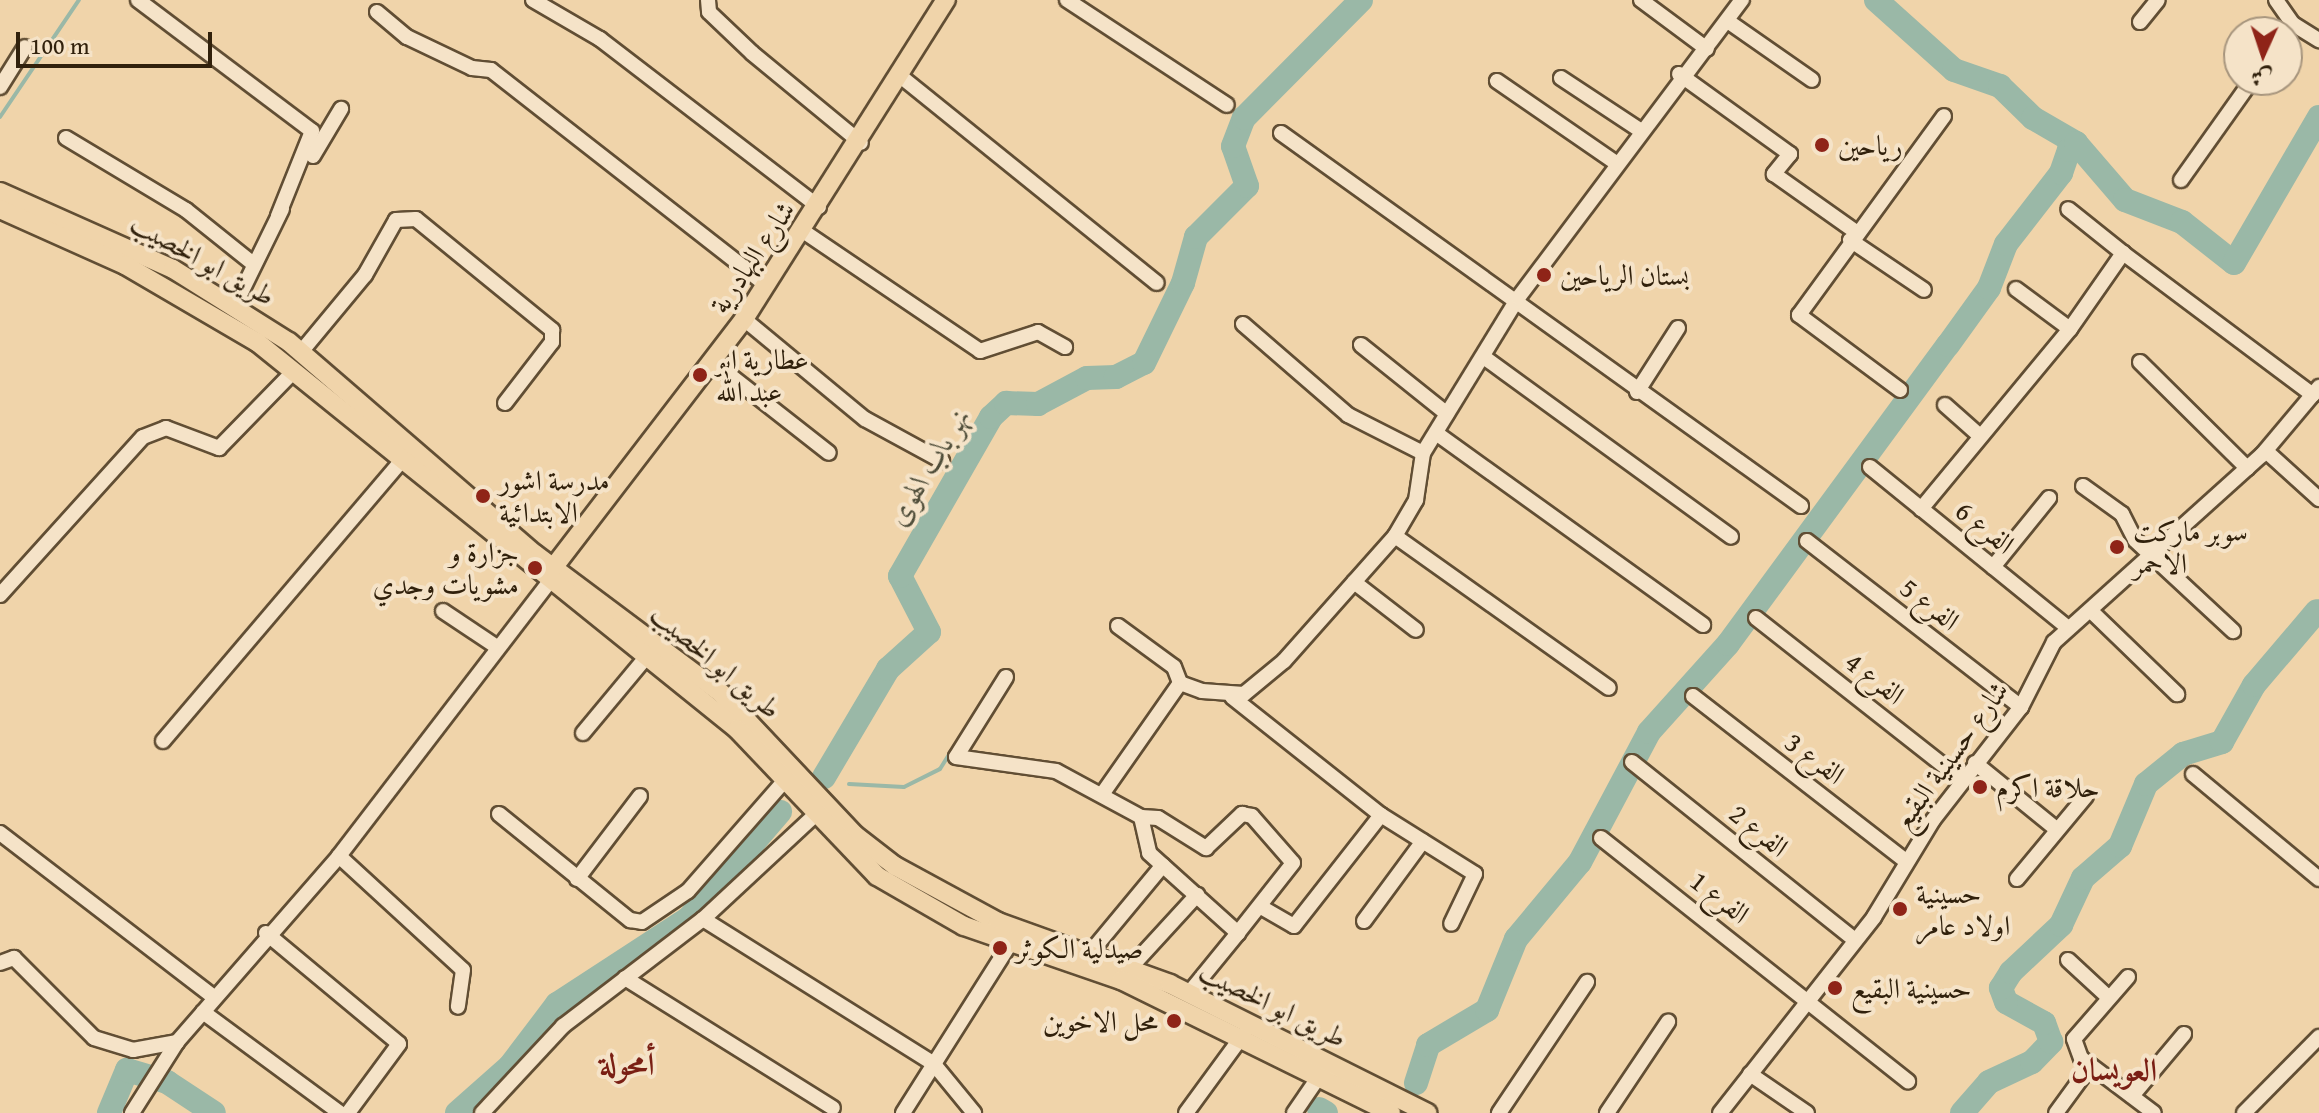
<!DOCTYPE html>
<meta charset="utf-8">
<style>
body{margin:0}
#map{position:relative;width:2319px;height:1113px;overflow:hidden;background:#f0d4aa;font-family:"Gentium Book Plus",Amiri,serif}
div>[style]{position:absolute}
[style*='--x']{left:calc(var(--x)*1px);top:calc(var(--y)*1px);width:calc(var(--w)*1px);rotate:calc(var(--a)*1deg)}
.stream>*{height:4px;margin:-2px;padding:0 2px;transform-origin:2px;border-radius:2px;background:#9ab8a7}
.river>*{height:24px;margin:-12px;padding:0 12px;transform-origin:12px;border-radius:12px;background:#9ab8a7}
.roads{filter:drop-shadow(2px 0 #614e34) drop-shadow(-2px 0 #614e34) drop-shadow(0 2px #614e34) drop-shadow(0 -2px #614e34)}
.minor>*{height:14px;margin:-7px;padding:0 7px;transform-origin:7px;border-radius:7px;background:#f5e3c8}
.major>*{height:18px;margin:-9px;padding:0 9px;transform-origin:9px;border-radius:9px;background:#f0d4aa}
.dots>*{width:22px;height:22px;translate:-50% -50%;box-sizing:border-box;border:4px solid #f5e3c8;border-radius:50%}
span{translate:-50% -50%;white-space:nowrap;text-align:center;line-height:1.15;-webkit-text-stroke:8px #f5e3c8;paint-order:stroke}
.poi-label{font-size:28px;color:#31210c}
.left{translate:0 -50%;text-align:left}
.right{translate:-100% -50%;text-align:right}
.street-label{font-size:28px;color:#31210c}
.water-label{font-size:30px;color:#504e3a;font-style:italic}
.quarter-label{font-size:32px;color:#7a1f14;font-weight:700}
.north{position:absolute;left:2223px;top:16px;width:80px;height:80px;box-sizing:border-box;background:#f5e3c8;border:2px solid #a7957d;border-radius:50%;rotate:183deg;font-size:22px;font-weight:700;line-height:32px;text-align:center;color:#31210c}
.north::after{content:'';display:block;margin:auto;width:28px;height:36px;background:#8f2418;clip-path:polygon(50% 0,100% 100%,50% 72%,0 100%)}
.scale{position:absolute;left:16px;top:32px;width:196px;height:36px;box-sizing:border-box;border:4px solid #31210c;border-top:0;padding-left:10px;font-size:24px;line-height:28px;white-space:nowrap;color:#31210c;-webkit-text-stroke:6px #f5e3c8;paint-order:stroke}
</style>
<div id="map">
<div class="stream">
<div style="--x:0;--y:117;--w:141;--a:-56"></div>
<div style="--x:2317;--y:611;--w:4;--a:-56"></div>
<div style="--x:849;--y:784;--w:55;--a:3.1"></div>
<div style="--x:904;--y:787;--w:40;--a:-26.6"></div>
<div style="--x:940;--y:769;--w:22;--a:-58"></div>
</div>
<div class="river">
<div style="--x:1876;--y:0;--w:105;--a:41.9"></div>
<div style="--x:1954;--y:70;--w:49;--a:19.2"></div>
<div style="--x:2000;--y:86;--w:46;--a:44.1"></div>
<div style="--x:2033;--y:118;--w:50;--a:30.2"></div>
<div style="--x:824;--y:777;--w:126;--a:-59.3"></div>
<div style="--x:888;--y:669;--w:55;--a:-42.1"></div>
<div style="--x:929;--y:632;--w:63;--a:-117.4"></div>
<div style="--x:900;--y:576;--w:183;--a:-60.2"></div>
<div style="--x:991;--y:417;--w:21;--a:-43"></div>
<div style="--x:1006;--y:403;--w:32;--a:2"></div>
<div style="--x:1038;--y:404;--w:55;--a:-28"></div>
<div style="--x:1087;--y:378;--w:29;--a:-2"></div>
<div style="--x:1116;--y:377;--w:31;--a:-27"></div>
<div style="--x:1144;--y:363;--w:89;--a:-64"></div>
<div style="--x:1183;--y:283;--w:48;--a:-74.2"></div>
<div style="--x:1196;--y:237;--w:72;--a:-45"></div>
<div style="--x:1247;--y:186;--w:42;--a:-109.3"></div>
<div style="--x:1233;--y:146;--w:30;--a:-69"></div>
<div style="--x:1244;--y:118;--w:166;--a:-45.2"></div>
<div style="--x:1416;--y:1083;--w:40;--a:-72"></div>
<div style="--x:1428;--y:1045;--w:69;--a:-30.7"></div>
<div style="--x:1487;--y:1010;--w:77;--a:-67.8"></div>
<div style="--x:1516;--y:939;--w:100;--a:-50.3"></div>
<div style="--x:1580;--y:862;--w:147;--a:-62"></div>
<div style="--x:1649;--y:732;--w:118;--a:-48.1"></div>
<div style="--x:1728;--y:644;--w:371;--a:-53.7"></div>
<div style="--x:1948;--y:345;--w:70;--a:-54.3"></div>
<div style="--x:1989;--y:288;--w:47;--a:-68.9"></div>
<div style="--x:2006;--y:244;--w:90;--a:-52.2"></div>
<div style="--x:2061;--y:173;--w:24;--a:-71"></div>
<div style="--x:2069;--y:150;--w:10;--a:-45"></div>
<div style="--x:2076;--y:143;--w:75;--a:49.3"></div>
<div style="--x:2125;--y:200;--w:61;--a:21.1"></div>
<div style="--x:2182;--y:222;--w:66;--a:38.3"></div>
<div style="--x:2234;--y:263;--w:169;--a:-59.8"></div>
<div style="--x:1319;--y:1109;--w:8;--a:30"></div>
<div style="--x:109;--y:1113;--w:47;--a:-67.3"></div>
<div style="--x:127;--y:1070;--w:42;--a:16.7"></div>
<div style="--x:167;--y:1082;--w:56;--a:33.4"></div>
<div style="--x:457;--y:1113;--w:71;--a:-41.6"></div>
<div style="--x:510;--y:1066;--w:78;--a:-52.8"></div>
<div style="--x:557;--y:1004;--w:158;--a:-33.1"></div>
<div style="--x:689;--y:918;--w:140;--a:-49.4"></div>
<div style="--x:1962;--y:1113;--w:41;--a:-48.9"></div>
<div style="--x:1989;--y:1082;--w:47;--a:-24.9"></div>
<div style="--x:2032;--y:1062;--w:28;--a:-46"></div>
<div style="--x:2051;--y:1042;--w:20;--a:-110"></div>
<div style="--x:2044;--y:1023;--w:43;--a:-151.1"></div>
<div style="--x:2006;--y:1002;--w:15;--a:-110"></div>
<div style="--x:2001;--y:988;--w:19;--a:-58"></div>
<div style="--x:2011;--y:972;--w:69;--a:-43.2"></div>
<div style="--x:2061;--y:925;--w:52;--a:-64.9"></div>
<div style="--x:2083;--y:878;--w:49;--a:-40.9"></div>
<div style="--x:2120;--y:846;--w:67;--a:-67.2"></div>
<div style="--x:2146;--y:784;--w:48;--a:-39"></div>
<div style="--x:2183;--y:754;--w:41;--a:-17.1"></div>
<div style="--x:2222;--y:742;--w:65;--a:-60.7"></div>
<div style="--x:2254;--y:685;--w:97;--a:-49.6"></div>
</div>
<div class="roads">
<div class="minor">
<div style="--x:138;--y:0;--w:218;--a:37"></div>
<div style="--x:312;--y:131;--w:92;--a:111.8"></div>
<div style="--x:533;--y:0;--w:78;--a:30.2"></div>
<div style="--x:600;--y:39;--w:276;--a:37.5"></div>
<div style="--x:708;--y:0;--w:12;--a:85"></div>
<div style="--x:709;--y:12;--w:59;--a:43.6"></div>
<div style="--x:752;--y:53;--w:141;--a:39.5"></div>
<div style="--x:1067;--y:0;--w:191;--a:33.3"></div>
<div style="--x:1641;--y:0;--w:82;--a:36.6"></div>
<div style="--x:2276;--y:0;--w:29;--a:55"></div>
<div style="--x:2293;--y:24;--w:31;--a:32"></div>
<div style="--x:377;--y:12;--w:39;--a:40"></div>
<div style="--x:407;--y:37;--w:72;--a:25.5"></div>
<div style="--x:472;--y:68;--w:19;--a:6"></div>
<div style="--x:491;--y:70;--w:349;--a:38"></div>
<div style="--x:1729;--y:22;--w:101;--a:34.9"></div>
<div style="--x:2140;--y:22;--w:28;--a:-51"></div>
<div style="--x:1679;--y:74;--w:137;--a:35.8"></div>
<div style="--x:1790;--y:154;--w:26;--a:129"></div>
<div style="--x:1774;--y:174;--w:100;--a:35.3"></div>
<div style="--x:899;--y:75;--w:331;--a:38.9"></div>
<div style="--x:1561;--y:78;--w:95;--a:33.4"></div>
<div style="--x:1497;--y:81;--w:145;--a:34.6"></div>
<div style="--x:0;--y:87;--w:47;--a:-58"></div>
<div style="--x:1281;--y:133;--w:640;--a:35.65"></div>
<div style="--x:66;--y:138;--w:140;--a:31"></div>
<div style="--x:186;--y:210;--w:83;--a:38.7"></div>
<div style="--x:313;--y:156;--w:55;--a:-59.2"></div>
<div style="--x:2181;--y:180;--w:123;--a:-54.6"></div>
<div style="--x:803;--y:231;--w:214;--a:34.1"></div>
<div style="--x:980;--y:351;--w:61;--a:-18.1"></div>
<div style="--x:1038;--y:332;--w:31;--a:29"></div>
<div style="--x:1850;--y:240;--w:89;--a:34"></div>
<div style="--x:2123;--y:253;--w:237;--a:36.8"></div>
<div style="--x:2016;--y:289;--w:67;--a:36.5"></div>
<div style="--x:235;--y:305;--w:107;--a:-63.9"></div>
<div style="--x:744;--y:319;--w:157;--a:39.6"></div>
<div style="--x:865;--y:419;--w:88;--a:28.6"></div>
<div style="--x:1243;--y:324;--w:139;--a:40.9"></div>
<div style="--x:1348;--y:415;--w:84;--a:26.9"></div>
<div style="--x:1361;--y:345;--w:110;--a:38.7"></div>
<div style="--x:301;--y:352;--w:100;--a:-50.3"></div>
<div style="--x:365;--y:275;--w:63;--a:-60.6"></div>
<div style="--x:396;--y:220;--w:20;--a:-3"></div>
<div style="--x:416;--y:219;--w:176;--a:39.2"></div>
<div style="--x:552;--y:330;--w:12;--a:90"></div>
<div style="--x:552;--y:342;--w:77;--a:127.6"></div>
<div style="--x:1485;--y:358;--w:304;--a:36"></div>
<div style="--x:713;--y:362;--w:147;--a:38.1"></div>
<div style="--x:2140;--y:362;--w:151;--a:44.7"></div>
<div style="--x:1900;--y:390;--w:126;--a:-143.4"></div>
<div style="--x:1799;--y:315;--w:246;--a:-53.9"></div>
<div style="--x:1637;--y:392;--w:76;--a:-57.4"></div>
<div style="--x:1945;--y:405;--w:45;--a:41.4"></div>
<div style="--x:1436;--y:433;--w:329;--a:35.7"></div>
<div style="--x:2266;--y:451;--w:72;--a:42.2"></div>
<div style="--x:1870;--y:467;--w:254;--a:39.1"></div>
<div style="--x:2083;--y:486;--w:48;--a:35.7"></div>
<div style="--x:2122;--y:514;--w:29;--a:63"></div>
<div style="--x:2135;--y:540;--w:134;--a:42.9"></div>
<div style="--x:1921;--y:509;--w:234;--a:-50.4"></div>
<div style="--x:2070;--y:329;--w:93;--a:-55.1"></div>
<div style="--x:2123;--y:253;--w:70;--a:-141.3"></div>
<div style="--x:1395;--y:536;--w:262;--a:35.4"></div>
<div style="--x:1807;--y:541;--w:271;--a:37.8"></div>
<div style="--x:1993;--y:567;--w:89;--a:-50.9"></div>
<div style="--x:1354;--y:582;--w:78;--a:37.7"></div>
<div style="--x:0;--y:595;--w:213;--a:-47.9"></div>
<div style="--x:143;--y:437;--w:25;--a:-21"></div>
<div style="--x:166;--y:428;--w:57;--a:20.7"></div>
<div style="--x:219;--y:448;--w:107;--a:-45.8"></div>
<div style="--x:443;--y:611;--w:65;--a:33.7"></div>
<div style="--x:2091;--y:611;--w:120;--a:44"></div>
<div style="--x:1756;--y:618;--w:262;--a:38.2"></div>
<div style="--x:1118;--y:626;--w:69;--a:36.2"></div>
<div style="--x:1174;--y:667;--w:17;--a:69"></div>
<div style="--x:1180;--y:683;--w:23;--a:20"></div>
<div style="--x:1202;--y:691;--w:42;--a:4.1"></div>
<div style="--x:1244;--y:694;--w:52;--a:-39.5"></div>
<div style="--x:1284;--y:661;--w:167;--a:-48.4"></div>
<div style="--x:1395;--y:536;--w:42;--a:-59.7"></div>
<div style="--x:1416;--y:500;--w:48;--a:-81.5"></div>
<div style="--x:1423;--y:453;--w:182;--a:-58.5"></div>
<div style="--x:1518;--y:298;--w:373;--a:-53.1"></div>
<div style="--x:1006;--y:677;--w:94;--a:122"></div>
<div style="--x:956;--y:757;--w:101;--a:8"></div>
<div style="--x:1056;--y:771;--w:97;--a:28.4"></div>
<div style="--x:1141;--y:817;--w:37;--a:77"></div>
<div style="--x:1149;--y:853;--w:120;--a:42"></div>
<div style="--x:1238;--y:933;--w:77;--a:129.2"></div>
<div style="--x:1693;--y:696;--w:269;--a:37.8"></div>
<div style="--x:1232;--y:697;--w:190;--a:38.4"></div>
<div style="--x:1381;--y:815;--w:111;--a:32.1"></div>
<div style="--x:1475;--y:874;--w:55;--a:115.6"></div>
<div style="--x:583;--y:733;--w:102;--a:-50.2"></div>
<div style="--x:163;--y:741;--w:367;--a:-49.6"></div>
<div style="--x:1632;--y:762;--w:284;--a:38.6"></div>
<div style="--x:1975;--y:763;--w:103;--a:39.1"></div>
<div style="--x:2193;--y:774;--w:164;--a:39.8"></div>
<div style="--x:1103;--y:793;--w:134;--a:-55"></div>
<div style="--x:499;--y:814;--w:169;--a:39"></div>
<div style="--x:630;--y:920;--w:12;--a:9"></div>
<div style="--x:642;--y:922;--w:55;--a:-34"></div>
<div style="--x:688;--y:891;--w:149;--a:-48.8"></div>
<div style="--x:1141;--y:817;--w:17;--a:3"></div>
<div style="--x:1158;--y:818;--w:57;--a:32"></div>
<div style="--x:1206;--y:848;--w:50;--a:-43.4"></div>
<div style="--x:1242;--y:814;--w:10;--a:11"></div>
<div style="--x:1252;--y:816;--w:62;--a:48.9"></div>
<div style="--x:1293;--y:863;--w:89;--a:128.2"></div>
<div style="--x:0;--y:833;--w:270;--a:37.5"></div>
<div style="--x:1601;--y:838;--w:392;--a:38.4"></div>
<div style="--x:339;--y:856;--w:168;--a:42.6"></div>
<div style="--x:463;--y:970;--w:37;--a:98"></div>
<div style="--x:577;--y:879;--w:104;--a:-52.8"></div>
<div style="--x:2017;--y:879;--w:108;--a:-50.3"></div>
<div style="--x:1261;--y:907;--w:38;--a:30"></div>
<div style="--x:1294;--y:926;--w:141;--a:-51.9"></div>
<div style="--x:703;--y:919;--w:271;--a:32.1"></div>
<div style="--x:933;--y:1063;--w:65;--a:50.6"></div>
<div style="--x:1364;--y:921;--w:99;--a:-53.6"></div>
<div style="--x:266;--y:933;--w:173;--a:39.8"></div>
<div style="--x:399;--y:1044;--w:86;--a:126.5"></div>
<div style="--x:1090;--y:953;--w:114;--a:-50.3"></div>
<div style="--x:2068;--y:960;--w:54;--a:42.8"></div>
<div style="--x:0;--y:963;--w:15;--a:-20"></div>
<div style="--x:14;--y:958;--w:113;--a:45"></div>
<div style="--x:94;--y:1038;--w:41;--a:17.1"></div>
<div style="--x:133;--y:1050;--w:45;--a:-10.3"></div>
<div style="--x:1131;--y:967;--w:98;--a:-47.5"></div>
<div style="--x:2128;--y:977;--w:82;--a:131.1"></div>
<div style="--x:2074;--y:1039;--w:20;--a:70"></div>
<div style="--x:2081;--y:1058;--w:91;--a:37"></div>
<div style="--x:625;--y:978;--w:245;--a:32"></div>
<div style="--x:203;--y:1012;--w:170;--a:36.4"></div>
<div style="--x:1750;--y:1074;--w:69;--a:34.4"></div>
<div style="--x:2132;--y:1096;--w:81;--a:-50"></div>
<div style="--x:132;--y:1113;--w:84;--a:-57.6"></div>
<div style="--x:177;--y:1042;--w:247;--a:-48.9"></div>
<div style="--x:339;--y:856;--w:345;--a:-52.5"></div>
<div style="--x:482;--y:1113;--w:119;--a:-47"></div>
<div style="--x:563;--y:1026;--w:176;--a:-37.4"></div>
<div style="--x:703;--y:919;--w:153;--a:-42.9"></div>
<div style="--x:903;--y:1113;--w:200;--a:-57.7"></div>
<div style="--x:1186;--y:1113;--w:97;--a:-53.8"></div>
<div style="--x:1294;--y:1113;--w:46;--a:-55.6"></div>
<div style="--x:1499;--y:1113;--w:158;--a:-56.1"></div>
<div style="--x:1607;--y:1113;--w:110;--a:-56.2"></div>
<div style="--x:1720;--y:1113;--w:249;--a:-51.8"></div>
<div style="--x:1874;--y:917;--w:114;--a:-58.7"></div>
<div style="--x:1933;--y:820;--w:143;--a:-52.1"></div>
<div style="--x:2021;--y:707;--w:73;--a:-63.1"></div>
<div style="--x:2054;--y:642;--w:280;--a:-42"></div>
<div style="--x:2262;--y:455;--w:89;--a:-50"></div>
<div style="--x:2056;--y:1113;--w:59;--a:-53.9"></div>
<div style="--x:2244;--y:1113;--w:107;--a:-45.4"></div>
</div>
<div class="major">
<div style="--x:0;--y:192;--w:189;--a:24"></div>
<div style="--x:173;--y:269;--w:137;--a:32.2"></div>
<div style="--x:289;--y:342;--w:325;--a:40.8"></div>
<div style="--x:535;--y:554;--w:232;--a:36.8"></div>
<div style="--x:721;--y:693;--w:195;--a:46.7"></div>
<div style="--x:855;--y:835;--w:51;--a:37.8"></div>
<div style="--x:895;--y:866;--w:117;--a:28.5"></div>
<div style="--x:998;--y:922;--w:183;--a:19.8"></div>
<div style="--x:1170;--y:984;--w:288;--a:26.6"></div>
<div style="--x:0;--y:209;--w:137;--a:24.1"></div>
<div style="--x:125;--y:265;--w:153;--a:30.3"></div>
<div style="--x:257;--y:342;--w:617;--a:38.88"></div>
<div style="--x:737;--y:729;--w:203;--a:46.4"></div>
<div style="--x:877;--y:876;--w:100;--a:29.9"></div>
<div style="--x:964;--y:926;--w:166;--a:19"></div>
<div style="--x:1121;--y:980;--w:301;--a:26.2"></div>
<div style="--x:553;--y:568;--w:314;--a:-52.5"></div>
<div style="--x:744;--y:319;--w:378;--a:-57.7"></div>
</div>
</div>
<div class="dots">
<div style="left:1822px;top:145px;background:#8f2418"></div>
<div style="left:1544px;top:275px;background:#8f2418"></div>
<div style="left:700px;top:375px;background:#8f2418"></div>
<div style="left:483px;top:496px;background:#8f2418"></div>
<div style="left:2117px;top:547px;background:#8f2418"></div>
<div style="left:535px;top:568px;background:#8f2418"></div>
<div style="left:1980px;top:787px;background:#8f2418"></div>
<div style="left:1900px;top:909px;background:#8f2418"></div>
<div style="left:1000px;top:948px;background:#8f2418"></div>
<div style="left:1835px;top:988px;background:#8f2418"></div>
<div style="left:1174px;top:1021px;background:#8f2418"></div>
</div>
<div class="poi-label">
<span class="left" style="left:1838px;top:145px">رياحين</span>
<span class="left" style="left:1560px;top:275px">بستان الرياحين</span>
<span class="left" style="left:716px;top:375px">عطارية ابو<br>عبد الله</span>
<span class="left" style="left:499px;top:496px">مدرسة اشور<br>الابتدائية</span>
<span class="left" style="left:2133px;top:547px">سوبر ماركت<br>الاحمر</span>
<span class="right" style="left:519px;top:568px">جزارة و<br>مشويات وجدي</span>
<span class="left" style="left:1996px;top:787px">حلاقة اكرم</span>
<span class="left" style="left:1916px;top:909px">حسينية<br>اولاد عامر</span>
<span class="left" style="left:1016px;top:948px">صيدلية الكوثر</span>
<span class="left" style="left:1851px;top:988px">حسينية البقيع</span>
<span class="right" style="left:1158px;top:1021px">محل الاخوين</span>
</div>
<div class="street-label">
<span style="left:752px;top:257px;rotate:-56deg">شارع البهادرية</span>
<span style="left:203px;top:259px;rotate:29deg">طريق ابو الخصيب</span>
<span style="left:1985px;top:527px;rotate:39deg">الفرع 6</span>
<span style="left:1930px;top:604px;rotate:38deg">الفرع 5</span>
<span style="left:716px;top:661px;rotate:40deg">طريق ابو الخصيب</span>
<span style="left:1875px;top:678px;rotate:38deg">الفرع 4</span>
<span style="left:1950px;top:755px;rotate:-54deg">شارع حسينية البقيع</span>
<span style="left:1815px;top:758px;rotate:37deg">الفرع 3</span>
<span style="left:1759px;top:830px;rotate:39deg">الفرع 2</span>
<span style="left:1720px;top:897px;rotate:38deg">الفرع 1</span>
<span style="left:1273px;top:1004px;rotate:26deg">طريق ابو الخصيب</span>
</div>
<div class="water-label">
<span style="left:928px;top:466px;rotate:-59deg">نهر باب الهوى</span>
</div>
<div class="quarter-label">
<span style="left:627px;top:1064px">أمحولة</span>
<span style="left:2114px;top:1070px">العويسان</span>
</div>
<div class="north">ش</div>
<div class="scale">100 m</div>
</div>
